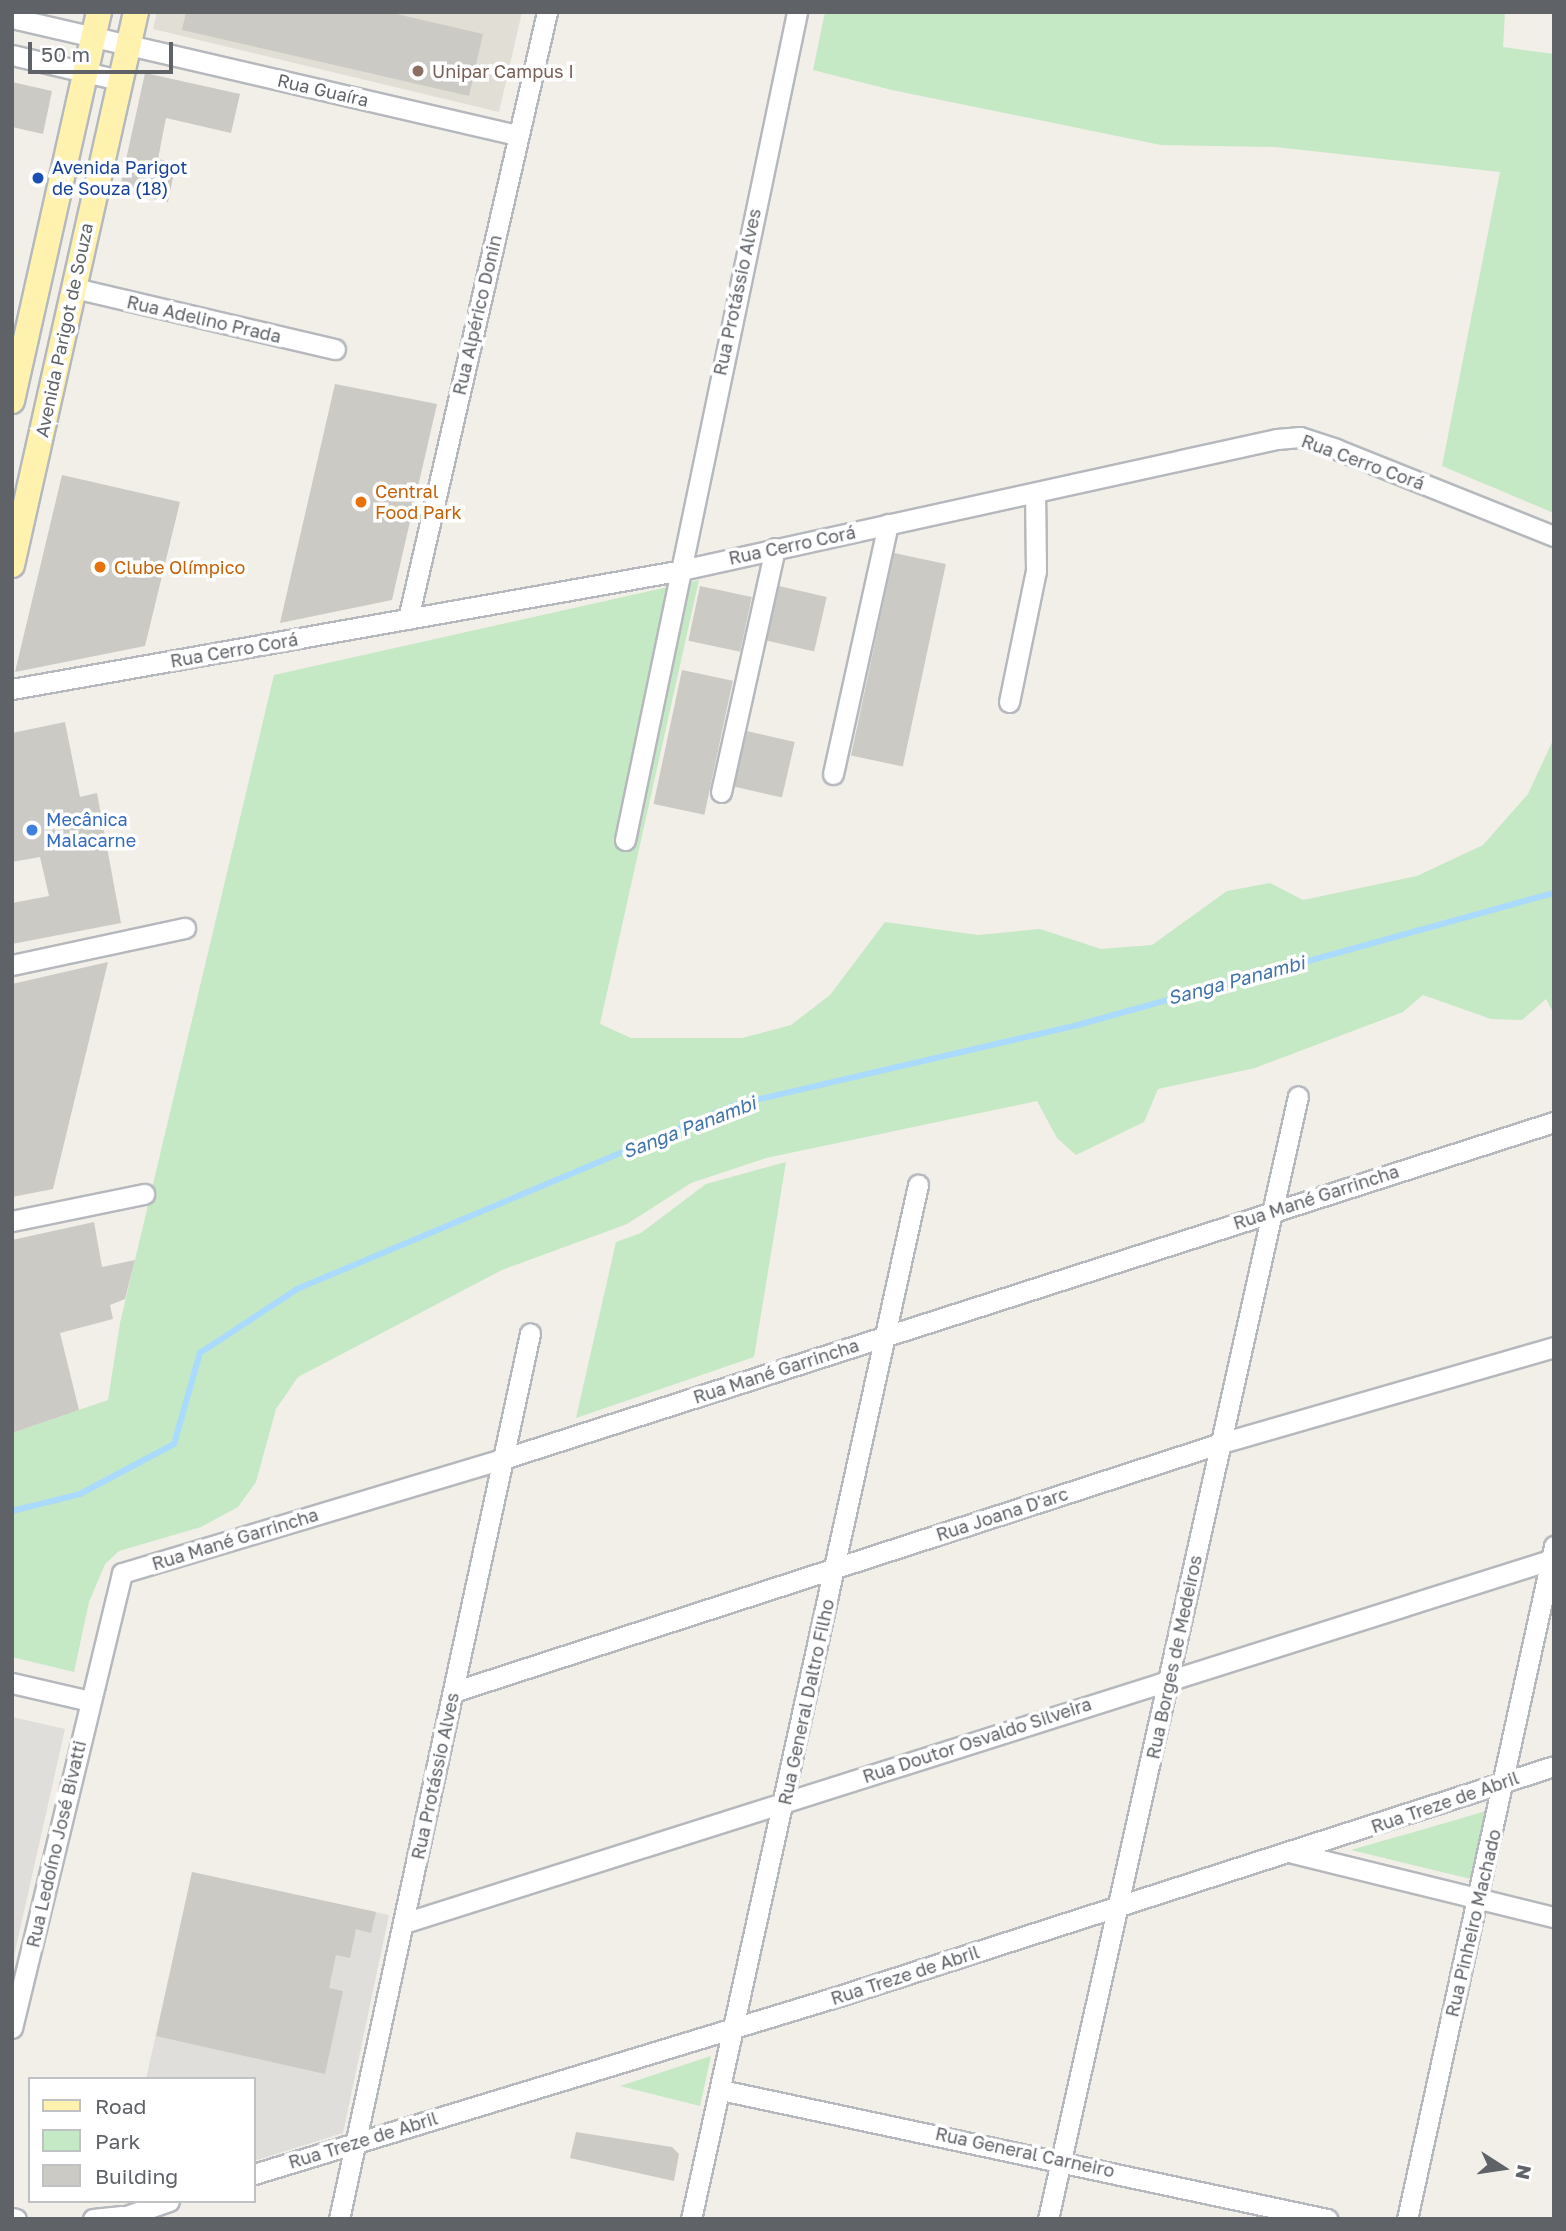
<!DOCTYPE html>
<meta charset="utf-8">
<style>
body{margin:0}
#map{position:relative;width:1566px;height:2231px;overflow:hidden;background:#f1efe8;font-family:"Golos Text",sans-serif}
div>[style]{position:absolute}
[style*='--x']{left:calc(var(--x)*1px);top:calc(var(--y)*1px);width:calc(var(--w)*1px);rotate:calc(var(--a)*1deg)}
.industrial>*{inset:0;background:#e0deda}
.education>*{inset:0;background:#e1ded6}
.green>*{inset:0;background:#c5e8c5}
.stream>*{height:6px;margin:-3px;padding:0 3px;transform-origin:3px;border-radius:3px;background:#aadaff}
.building>*{inset:0;background:#cccac5;transform-origin:0 0}
.roads{filter:drop-shadow(2px 0 #b5b8bc) drop-shadow(-2px 0 #b5b8bc) drop-shadow(0 2px #b5b8bc) drop-shadow(0 -2px #b5b8bc)}
.minor>*{height:19px;margin:-9.5px;padding:0 9.5px;transform-origin:9.5px;border-radius:9.5px;background:#fff}
.major>*{height:24px;margin:-12px;padding:0 12px;transform-origin:12px;border-radius:12px;background:#fff2af}
.dots>*{width:19px;height:19px;translate:-50% -50%;box-sizing:border-box;border:4px solid #fff;border-radius:50%}
span{translate:-50% -50%;white-space:nowrap;text-align:center;line-height:1.15;-webkit-text-stroke:7px #fff;paint-order:stroke}
.education-label{font-size:18px;color:#785e54}
.left{translate:0 -50%;text-align:left}
.street-label{font-size:18px;color:#5f6368}
.transit-label{font-size:18px;color:#164399}
.food-label{font-size:18px;color:#c56008}
.shop-label{font-size:18px;color:#366cbe}
.water-label{font-size:19px;color:#4174aa;font-style:italic}
.frame{position:absolute;inset:0;border:14px solid #5f6368;pointer-events:none}
.legend{position:absolute;left:28px;top:2077px;width:228px;height:126px;box-sizing:border-box;background:#fff;border:2px solid #bfc1c3;margin:0;padding:9px 12px;list-style:none;font-size:21px;color:#5f6368}
.legend li{display:flex;align-items:center;gap:14px;height:35px}
.legend b{width:35px;border:2px solid #bfc1c3}
.north{position:absolute;left:1468px;top:2133px;width:70px;height:70px;-webkit-text-stroke:5px #fff;paint-order:stroke;rotate:102deg;font-size:19px;font-weight:700;line-height:28px;text-align:center;color:#5f6368}
.north::after{content:'';display:block;margin:auto;width:24px;height:32px;background:#5f6368;clip-path:polygon(50% 0,100% 100%,50% 72%,0 100%)}
.scale{position:absolute;left:28px;top:42px;width:145px;height:32px;box-sizing:border-box;border:4px solid #5f6368;border-top:0;padding-left:9px;font-size:21px;line-height:24px;white-space:nowrap;color:#5f6368;-webkit-text-stroke:5px #fff;paint-order:stroke}
</style>
<div id="map">
<div class="industrial">
<div style="clip-path:polygon(12px 1717px,65px 1729px,12px 1965px)"></div>
<div style="clip-path:polygon(192px 1872px,389px 1915px,343px 2133px,254px 2161px,254px 2079px,146px 2079px)"></div>
</div>
<div class="education">
<div style="clip-path:polygon(157px 12px,522px 12px,499px 112px,153px 29px)"></div>
</div>
<div class="green">
<div style="clip-path:polygon(825px 12px,1505px 12px,1503px 47px,1554px 54px,1554px 513px,1442px 466px,1500px 172px,1276px 147px,1161px 145px,892px 90px,813px 70px)"></div>
<div style="clip-path:polygon(699px 580px,600px 1024px,631px 1038px,742px 1038px,791px 1025px,830px 995px,885px 922px,978px 935px,1040px 929px,1101px 949px,1152px 945px,1227px 891px,1270px 883px,1303px 900px,1417px 876px,1483px 845px,1528px 794px,1554px 738px,1554px 1014px,1546px 999px,1522px 1020px,1491px 1019px,1423px 995px,1403px 1012px,1255px 1068px,1158px 1089px,1144px 1122px,1076px 1155px,1057px 1138px,1037px 1101px,766px 1158px,691px 1183px,627px 1224px,502px 1270px,298px 1377px,276px 1409px,256px 1482px,238px 1507px,201px 1527px,119px 1551px,105px 1564px,89px 1602px,74px 1672px,12px 1657px,12px 1433px,108px 1400px,120px 1323px,274px 675px)"></div>
<div style="clip-path:polygon(786px 1162px,754px 1357px,576px 1418px,616px 1242px,641px 1233px,706px 1184px)"></div>
<div style="clip-path:polygon(1496px 1808px,1479px 1881px,1351px 1850px,1449px 1822px)"></div>
<div style="clip-path:polygon(711px 2056px,700px 2106px,620px 2086px)"></div>
</div>
<div class="stream">
<div style="--x:12;--y:1511;--w:70;--a:-14"></div>
<div style="--x:80;--y:1494;--w:106;--a:-28"></div>
<div style="--x:174;--y:1444;--w:95;--a:-74.1"></div>
<div style="--x:200;--y:1353;--w:116;--a:-33.4"></div>
<div style="--x:297;--y:1289;--w:474;--a:-22.8"></div>
<div style="--x:734;--y:1105;--w:356;--a:-13.1"></div>
<div style="--x:1081;--y:1024;--w:491;--a:-15.5"></div>
</div>
<div class="building">
<div style="clip-path:polygon(186px 12px,388px 12px,483px 34px,469px 96px,182px 30px)"></div>
<div style="clip-path:polygon(145px 73px,240px 94px,231px 133px,166px 118px,158px 159px,176px 163px,168px 202px,119px 192px)"></div>
<div style="clip-path:polygon(12px 82px,52px 91px,43px 134px,12px 127px)"></div>
<div style="clip-path:polygon(335px 384px,437px 404px,392px 600px,280px 623px)"></div>
<div style="clip-path:polygon(62px 475px,180px 502px,145px 646px,15px 672px)"></div>
<div style="left:894px;top:553px;width:53px;height:207px;rotate:12deg"></div>
<div style="left:700px;top:586px;width:53px;height:56px;rotate:12deg"></div>
<div style="left:779px;top:586px;width:49px;height:56px;rotate:13deg"></div>
<div style="left:682px;top:670px;width:52px;height:137px;rotate:12deg"></div>
<div style="clip-path:polygon(65px 722px,80px 797px,97px 793px,121px 923px,12px 944px,12px 903px,49px 896px,40px 857px,12px 862px,12px 733px)"></div>
<div style="left:747px;top:731px;width:49px;height:57px;rotate:13deg"></div>
<div style="clip-path:polygon(108px 962px,53px 1189px,12px 1197px,12px 984px)"></div>
<div style="clip-path:polygon(94px 1222px,102px 1267px,135px 1260px,125px 1299px,110px 1305px,113px 1319px,60px 1333px,79px 1410px,12px 1433px,12px 1240px)"></div>
<div style="clip-path:polygon(192px 1872px,376px 1912px,371px 1933px,356px 1929px,350px 1958px,336px 1955px,329px 1988px,343px 1991px,325px 2074px,156px 2036px)"></div>
<div style="clip-path:polygon(576px 2132px,672px 2147px,679px 2154px,674px 2181px,570px 2158px)"></div>
</div>
<div class="roads">
<div class="minor">
<div style="--x:12;--y:18;--w:518;--a:13.04"></div>
<div style="--x:12;--y:55;--w:110;--a:13.2"></div>
<div style="--x:74;--y:288;--w:268;--a:13.2"></div>
<div style="--x:408;--y:619;--w:623;--a:-77.1"></div>
<div style="--x:12;--y:689;--w:675;--a:-10.06"></div>
<div style="--x:677;--y:571;--w:614;--a:-12.41"></div>
<div style="--x:1277;--y:439;--w:23;--a:-5"></div>
<div style="--x:1300;--y:437;--w:38;--a:18"></div>
<div style="--x:1336;--y:449;--w:235;--a:21.8"></div>
<div style="--x:1009;--y:702;--w:134;--a:-78.4"></div>
<div style="--x:1036;--y:571;--w:77;--a:-90.7"></div>
<div style="--x:833;--y:774;--w:256;--a:-77.6"></div>
<div style="--x:721;--y:792;--w:250;--a:-77.5"></div>
<div style="--x:625;--y:840;--w:846;--a:-78.26"></div>
<div style="--x:12;--y:965;--w:177;--a:-12.1"></div>
<div style="--x:12;--y:1221;--w:135;--a:-11.6"></div>
<div style="--x:12;--y:1683;--w:80;--a:13"></div>
<div style="--x:453;--y:1692;--w:804;--a:-17.96"></div>
<div style="--x:1218;--y:1444;--w:350;--a:-16.1"></div>
<div style="--x:1293;--y:1853;--w:269;--a:13.8"></div>
<div style="--x:404;--y:1923;--w:1202;--a:-17.58"></div>
<div style="--x:12;--y:2028;--w:468;--a:-76.4"></div>
<div style="--x:122;--y:1573;--w:401;--a:-16.7"></div>
<div style="--x:506;--y:1458;--w:1101;--a:-17.78"></div>
<div style="--x:721;--y:2090;--w:620;--a:12.02"></div>
<div style="--x:254;--y:2174;--w:608;--a:-16.92"></div>
<div style="--x:836;--y:1997;--w:754;--a:-17.83"></div>
<div style="--x:12;--y:2218;--w:4;--a:14"></div>
<div style="--x:93;--y:2219;--w:29;--a:-6"></div>
<div style="--x:118;--y:2219;--w:54;--a:-19.4"></div>
<div style="--x:339;--y:2219;--w:906;--a:-77.83"></div>
<div style="--x:691;--y:2219;--w:1059;--a:-77.62"></div>
<div style="--x:1048;--y:2219;--w:1150;--a:-77.45"></div>
<div style="--x:1407;--y:2219;--w:689;--a:-77.68"></div>
</div>
<div class="major">
<div style="--x:12;--y:401;--w:399;--a:-77.4"></div>
<div style="--x:12;--y:565;--w:567;--a:-77.36"></div>
</div>
</div>
<div class="dots">
<div style="left:418px;top:71px;background:#8d6e63"></div>
<div style="left:38px;top:178px;background:#1a4fb4"></div>
<div style="left:361px;top:502px;background:#e8710a"></div>
<div style="left:100px;top:567px;background:#e8710a"></div>
<div style="left:32px;top:830px;background:#3f7fe0"></div>
</div>
<div class="education-label">
<span class="left" style="left:432px;top:71px">Unipar Campus I</span>
</div>
<div class="street-label">
<span style="left:323px;top:90px;rotate:13deg">Rua Guaíra</span>
<span style="left:737px;top:292px;rotate:-78deg">Rua Protássio Alves</span>
<span style="left:477px;top:315px;rotate:-77deg">Rua Alpérico Donin</span>
<span style="left:204px;top:319px;rotate:13deg">Rua Adelino Prada</span>
<span style="left:64px;top:330px;rotate:-78deg">Avenida Parigot de Souza</span>
<span style="left:1363px;top:462px;rotate:20deg">Rua Cerro Corá</span>
<span style="left:792px;top:545px;rotate:-12deg">Rua Cerro Corá</span>
<span style="left:234px;top:650px;rotate:-10deg">Rua Cerro Corá</span>
<span style="left:1316px;top:1197px;rotate:-18deg">Rua Mané Garrincha</span>
<span style="left:776px;top:1371px;rotate:-18deg">Rua Mané Garrincha</span>
<span style="left:1002px;top:1514px;rotate:-18deg">Rua Joana D'arc</span>
<span style="left:235px;top:1539px;rotate:-17deg">Rua Mané Garrincha</span>
<span style="left:1174px;top:1657px;rotate:-78deg">Rua Borges de Medeiros</span>
<span style="left:806px;top:1702px;rotate:-78deg">Rua General Daltro Filho</span>
<span style="left:977px;top:1740px;rotate:-18deg">Rua Doutor Osvaldo Silveira</span>
<span style="left:435px;top:1776px;rotate:-78deg">Rua Protássio Alves</span>
<span style="left:1445px;top:1802px;rotate:-19deg">Rua Treze de Abril</span>
<span style="left:56px;top:1844px;rotate:-77deg">Rua Ledoíno José Bivatti</span>
<span style="left:1473px;top:1923px;rotate:-77deg">Rua Pinheiro Machado</span>
<span style="left:905px;top:1975px;rotate:-18deg">Rua Treze de Abril</span>
<span style="left:363px;top:2140px;rotate:-17deg">Rua Treze de Abril</span>
<span style="left:1025px;top:2152px;rotate:12deg">Rua General Carneiro</span>
</div>
<div class="transit-label">
<span class="left" style="left:52px;top:178px">Avenida Parigot<br>de Souza (18)</span>
</div>
<div class="food-label">
<span class="left" style="left:375px;top:502px">Central<br>Food Park</span>
<span class="left" style="left:114px;top:567px">Clube Olímpico</span>
</div>
<div class="shop-label">
<span class="left" style="left:46px;top:830px">Mecânica<br>Malacarne</span>
</div>
<div class="water-label">
<span style="left:1236px;top:980px;rotate:-15deg">Sanga Panambi</span>
<span style="left:689px;top:1127px;rotate:-21deg">Sanga Panambi</span>
</div>
<div class="frame"></div>
<ul class="legend">
<li><b style="height:9px;background:#fff2af"></b>Road</li>
<li><b style="height:19px;background:#c5e8c5"></b>Park</li>
<li><b style="height:19px;background:#cccac5"></b>Building</li>
</ul>
<div class="north">N</div>
<div class="scale">50 m</div>
</div>
